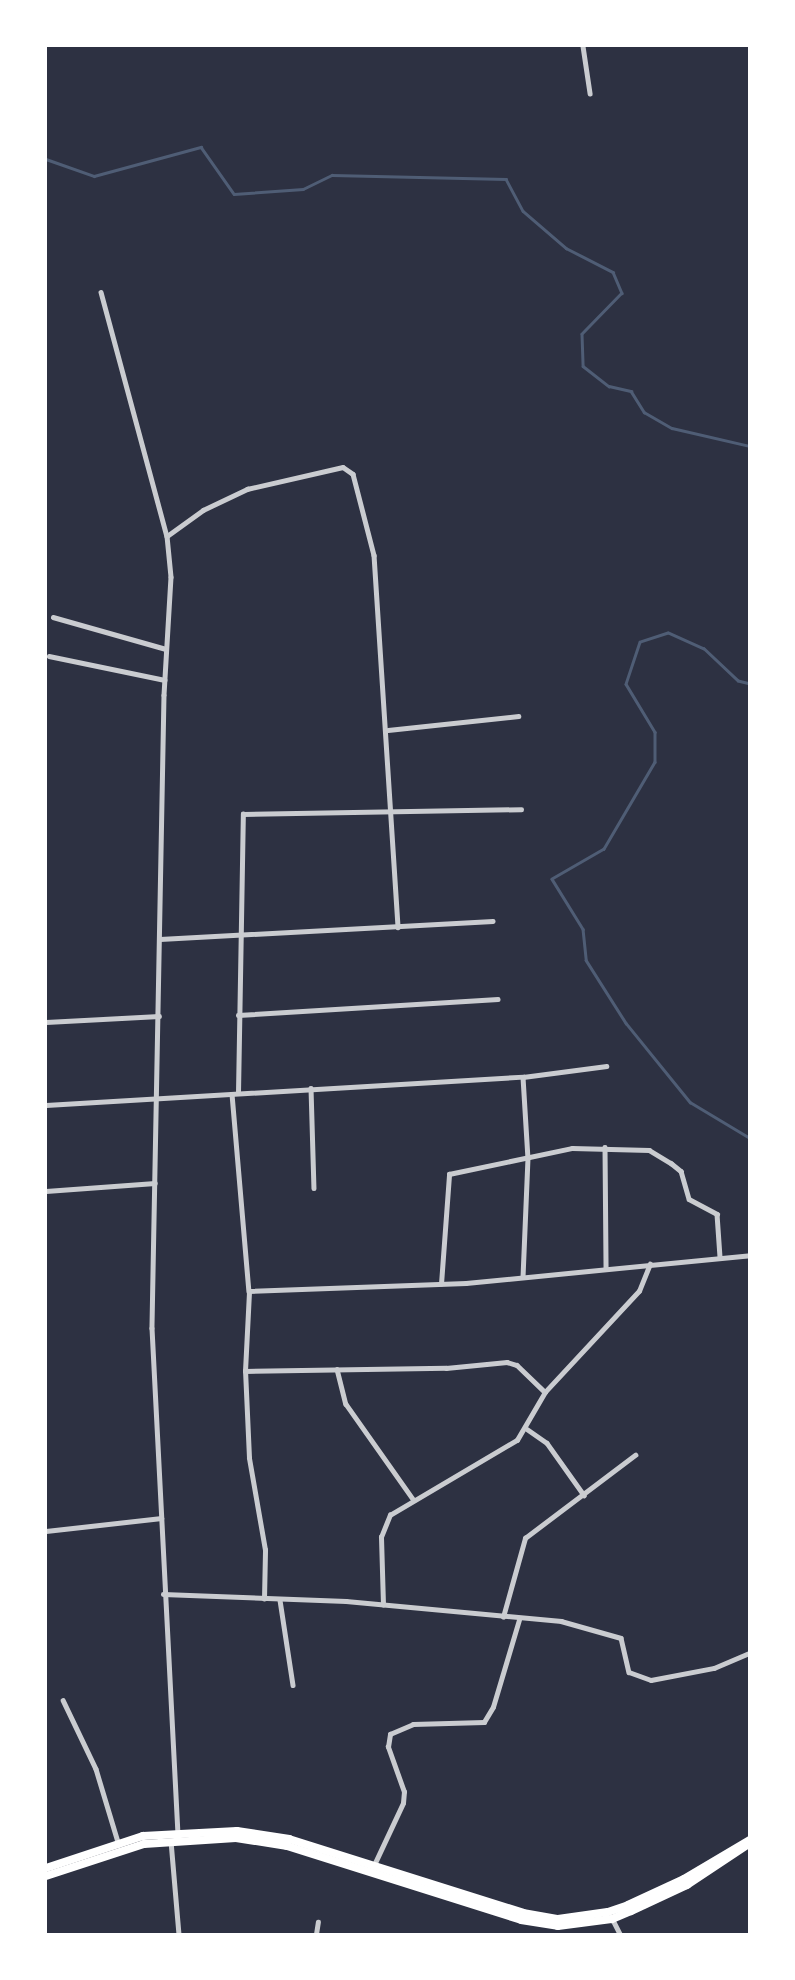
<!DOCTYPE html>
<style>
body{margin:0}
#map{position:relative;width:795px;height:1980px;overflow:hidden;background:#2d3142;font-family:"Golos Text",sans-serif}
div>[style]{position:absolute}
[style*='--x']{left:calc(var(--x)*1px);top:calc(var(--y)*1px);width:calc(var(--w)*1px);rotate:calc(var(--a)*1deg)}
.stream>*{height:2.5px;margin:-1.25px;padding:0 1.25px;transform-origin:1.25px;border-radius:1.25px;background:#4f5d75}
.minor>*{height:4.5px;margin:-2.25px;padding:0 2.25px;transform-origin:2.25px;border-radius:2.25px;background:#caccd0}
.trunk>*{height:8px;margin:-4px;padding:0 4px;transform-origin:4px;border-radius:4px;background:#fff}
span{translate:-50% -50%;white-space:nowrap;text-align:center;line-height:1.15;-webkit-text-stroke:7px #fff;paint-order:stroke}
.frame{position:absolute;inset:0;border:47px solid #fff;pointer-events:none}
</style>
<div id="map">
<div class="stream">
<div style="--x:46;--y:159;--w:51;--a:19.5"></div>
<div style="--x:94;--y:176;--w:111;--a:-15.2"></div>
<div style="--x:201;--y:147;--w:57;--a:54.9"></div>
<div style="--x:234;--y:194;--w:69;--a:-4.1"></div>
<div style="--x:303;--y:189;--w:32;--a:-26"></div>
<div style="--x:332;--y:175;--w:174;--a:1.3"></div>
<div style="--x:506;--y:179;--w:36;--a:62"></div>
<div style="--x:523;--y:211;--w:57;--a:40.7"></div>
<div style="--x:566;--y:248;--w:53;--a:27.1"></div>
<div style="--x:613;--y:272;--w:23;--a:67"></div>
<div style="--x:622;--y:293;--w:57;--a:134.3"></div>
<div style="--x:582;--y:334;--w:32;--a:88"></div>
<div style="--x:583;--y:366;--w:33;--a:38"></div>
<div style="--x:609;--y:386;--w:23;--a:13"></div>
<div style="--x:631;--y:391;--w:25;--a:58"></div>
<div style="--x:644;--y:412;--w:32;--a:30"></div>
<div style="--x:672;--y:428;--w:80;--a:13"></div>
<div style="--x:750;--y:684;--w:12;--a:-166"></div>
<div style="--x:738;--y:681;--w:47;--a:-136.7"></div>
<div style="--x:704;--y:649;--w:39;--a:-156"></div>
<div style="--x:668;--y:633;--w:29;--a:162"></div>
<div style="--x:640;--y:642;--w:44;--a:108.4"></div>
<div style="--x:626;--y:684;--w:56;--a:58.9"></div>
<div style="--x:655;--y:732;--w:30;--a:90"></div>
<div style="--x:655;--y:762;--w:101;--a:120.4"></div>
<div style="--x:604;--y:849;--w:60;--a:150"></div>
<div style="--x:552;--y:879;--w:59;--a:58.2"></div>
<div style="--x:583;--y:929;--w:31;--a:84"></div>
<div style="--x:586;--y:960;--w:75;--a:57.6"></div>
<div style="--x:626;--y:1023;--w:102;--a:51"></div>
<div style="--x:690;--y:1102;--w:70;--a:31"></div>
</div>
<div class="minor">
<div style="--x:583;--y:46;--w:48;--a:81.5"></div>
<div style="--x:101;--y:292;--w:253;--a:74.9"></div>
<div style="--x:167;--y:536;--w:41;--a:84.4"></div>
<div style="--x:171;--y:577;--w:118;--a:93.4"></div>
<div style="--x:164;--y:695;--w:633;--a:91.09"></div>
<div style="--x:152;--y:1328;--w:507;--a:87.06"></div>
<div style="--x:167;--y:536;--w:44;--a:-35.8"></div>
<div style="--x:203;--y:510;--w:49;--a:-25.5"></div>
<div style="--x:247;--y:489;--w:98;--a:-12.9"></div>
<div style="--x:343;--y:467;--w:12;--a:35"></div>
<div style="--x:353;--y:474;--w:84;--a:75.5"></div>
<div style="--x:374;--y:555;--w:373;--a:86.3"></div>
<div style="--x:53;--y:617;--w:117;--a:15.8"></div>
<div style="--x:49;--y:656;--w:118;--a:11.7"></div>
<div style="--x:388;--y:730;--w:131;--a:-6.1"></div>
<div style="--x:160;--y:939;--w:333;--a:-3.1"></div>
<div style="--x:238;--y:1015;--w:260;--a:-3.5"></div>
<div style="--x:46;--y:1022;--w:113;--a:-3"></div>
<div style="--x:523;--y:1077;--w:81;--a:86.5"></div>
<div style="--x:528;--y:1158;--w:118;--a:92.4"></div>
<div style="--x:311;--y:1088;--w:100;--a:88.3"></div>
<div style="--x:238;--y:1093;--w:279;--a:-89"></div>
<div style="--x:243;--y:814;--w:278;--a:-1"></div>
<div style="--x:232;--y:1094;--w:198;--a:85.1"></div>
<div style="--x:249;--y:1291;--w:217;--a:-2.1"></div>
<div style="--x:466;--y:1283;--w:285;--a:-5.6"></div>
<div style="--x:46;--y:1105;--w:478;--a:-3.4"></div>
<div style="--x:523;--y:1077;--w:84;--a:-7.5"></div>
<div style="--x:605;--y:1147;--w:121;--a:89.5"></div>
<div style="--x:46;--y:1191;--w:109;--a:-4.2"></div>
<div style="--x:441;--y:1284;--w:110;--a:-85.8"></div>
<div style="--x:449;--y:1174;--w:126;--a:-11.9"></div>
<div style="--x:572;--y:1148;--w:77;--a:1.5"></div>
<div style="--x:649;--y:1150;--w:26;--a:31"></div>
<div style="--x:671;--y:1163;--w:13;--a:39"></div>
<div style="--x:681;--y:1171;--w:29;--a:74"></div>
<div style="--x:689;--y:1199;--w:32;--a:28"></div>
<div style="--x:717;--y:1214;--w:43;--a:86"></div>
<div style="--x:337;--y:1369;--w:36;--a:76"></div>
<div style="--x:346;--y:1404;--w:116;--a:54.8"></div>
<div style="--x:245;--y:1371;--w:80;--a:-87.1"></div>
<div style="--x:527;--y:1429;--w:24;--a:35"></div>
<div style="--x:547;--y:1443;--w:64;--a:54.6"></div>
<div style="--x:46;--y:1531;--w:116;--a:-6.4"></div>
<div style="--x:163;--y:1594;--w:183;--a:2.2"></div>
<div style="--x:346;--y:1601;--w:216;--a:5.3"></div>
<div style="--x:561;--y:1621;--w:62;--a:15.8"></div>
<div style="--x:621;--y:1638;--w:35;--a:77"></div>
<div style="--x:629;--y:1672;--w:23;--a:20"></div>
<div style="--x:651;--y:1680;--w:64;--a:-10.8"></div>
<div style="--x:714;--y:1668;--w:39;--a:-23"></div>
<div style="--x:264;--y:1599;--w:49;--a:-88.8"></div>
<div style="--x:265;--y:1550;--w:93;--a:-99.9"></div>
<div style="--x:249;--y:1458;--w:87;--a:-92.6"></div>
<div style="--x:245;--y:1371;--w:201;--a:-0.9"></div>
<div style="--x:446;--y:1368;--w:61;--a:-5.6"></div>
<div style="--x:507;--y:1362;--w:10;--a:17"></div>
<div style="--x:517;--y:1365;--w:39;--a:44"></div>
<div style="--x:280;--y:1600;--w:86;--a:81.3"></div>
<div style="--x:383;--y:1605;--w:68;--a:-91.7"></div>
<div style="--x:381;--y:1537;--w:24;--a:-68"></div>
<div style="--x:390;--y:1515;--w:147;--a:-30.6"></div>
<div style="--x:517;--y:1440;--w:56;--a:-59.7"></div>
<div style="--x:545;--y:1392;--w:138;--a:-47.1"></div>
<div style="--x:639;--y:1291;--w:29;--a:-68"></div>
<div style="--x:503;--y:1617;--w:82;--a:-74.4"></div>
<div style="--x:525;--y:1538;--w:138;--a:-37"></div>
<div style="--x:63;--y:1700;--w:76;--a:64.4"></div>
<div style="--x:96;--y:1769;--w:79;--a:73.2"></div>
<div style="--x:171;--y:1841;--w:93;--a:85.1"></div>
<div style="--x:374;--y:1865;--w:68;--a:-64.9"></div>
<div style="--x:403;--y:1803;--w:11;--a:-85"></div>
<div style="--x:404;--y:1792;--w:48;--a:-109.6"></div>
<div style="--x:388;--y:1747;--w:13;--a:-81"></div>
<div style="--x:390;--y:1734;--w:25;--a:-23"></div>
<div style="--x:413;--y:1724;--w:71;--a:-1.6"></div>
<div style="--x:484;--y:1722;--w:17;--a:-59"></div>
<div style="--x:493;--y:1707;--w:91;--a:-73.4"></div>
<div style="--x:613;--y:1920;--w:16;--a:63"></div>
<div style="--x:316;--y:1934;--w:12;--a:-81"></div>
</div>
<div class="trunk">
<div style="--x:46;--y:1868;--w:102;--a:-18.3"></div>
<div style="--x:143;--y:1836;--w:94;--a:-3"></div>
<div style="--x:237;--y:1831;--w:53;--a:8.7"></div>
<div style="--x:289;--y:1839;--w:245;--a:17.5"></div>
<div style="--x:523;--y:1913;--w:36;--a:10"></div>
<div style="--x:558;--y:1919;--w:50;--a:-8"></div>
<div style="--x:608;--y:1912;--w:21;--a:-19"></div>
<div style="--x:628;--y:1905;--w:62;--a:-24.9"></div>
<div style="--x:684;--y:1879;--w:77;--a:-30.6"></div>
<div style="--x:46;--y:1876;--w:103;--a:-18.1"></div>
<div style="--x:144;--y:1844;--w:92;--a:-3.7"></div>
<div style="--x:236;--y:1838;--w:52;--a:8.9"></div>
<div style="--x:287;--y:1846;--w:245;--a:17.5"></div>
<div style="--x:521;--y:1920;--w:37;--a:9"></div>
<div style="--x:558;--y:1926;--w:54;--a:-7.4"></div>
<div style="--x:612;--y:1919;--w:21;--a:-23"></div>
<div style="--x:631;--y:1911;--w:62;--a:-24.9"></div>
<div style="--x:687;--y:1885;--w:76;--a:-33.7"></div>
</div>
<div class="frame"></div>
</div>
